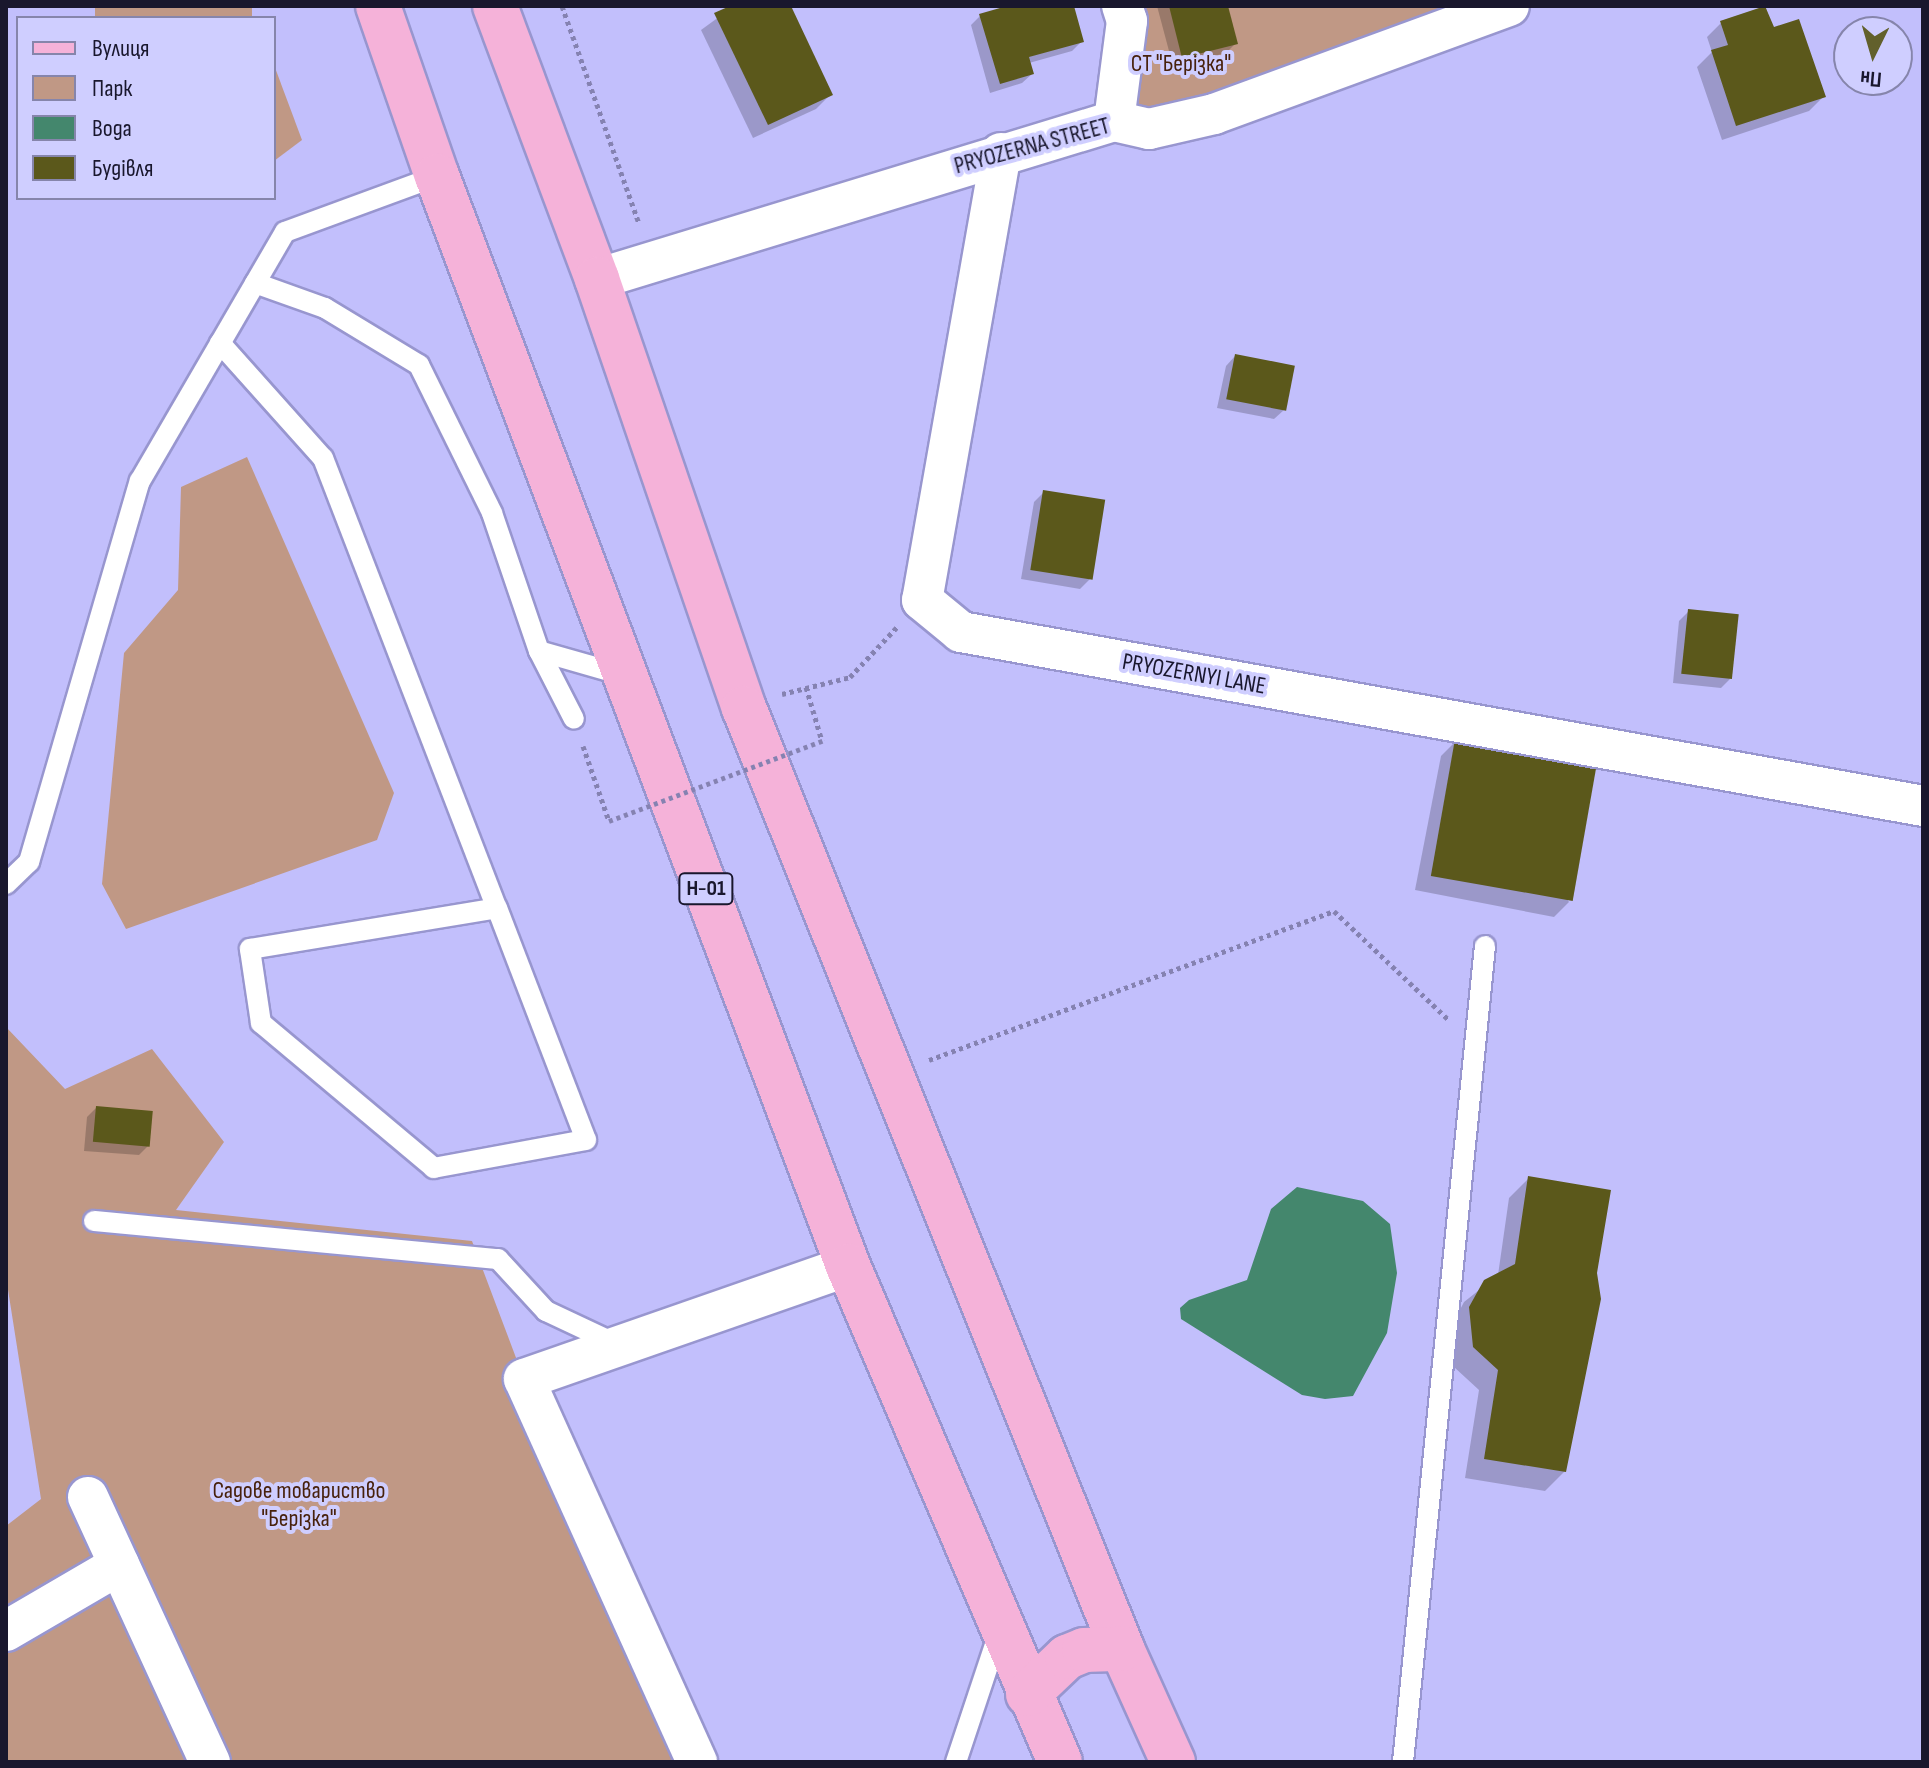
<!DOCTYPE html>
<meta charset="utf-8">
<style>
body{margin:0}
#map{position:relative;width:1929px;height:1768px;overflow:hidden;background:#c2bffc;font-family:"Sofia Sans Condensed",sans-serif}
div>[style]{position:absolute}
[style*='--x']{left:calc(var(--x)*1px);top:calc(var(--y)*1px);width:calc(var(--w)*1px);rotate:calc(var(--a)*1deg)}
.green>*{inset:0;background:#c09885;transform-origin:0 0}
.water>*{inset:0;background:#44876d}
.shadow>*{inset:0;background:#0003}
.building>*{inset:0;background:#5b581b;transform-origin:0 0}
.path>*{height:5px;margin-top:-2.5px;transform-origin:0;background:repeating-linear-gradient(90deg,#8582b1 0 4px,transparent 0 8px)}
.roads{filter:drop-shadow(2px 0 #9896cf) drop-shadow(-2px 0 #9896cf) drop-shadow(0 2px #9896cf) drop-shadow(0 -2px #9896cf)}
.lane>*{height:20px;margin:-10px;padding:0 10px;transform-origin:10px;border-radius:10px;background:#fff}
.street>*{height:40px;margin:-20px;padding:0 20px;transform-origin:20px;border-radius:20px;background:#fff}
.primary>*{height:44px;margin:-22px;padding:0 22px;transform-origin:22px;border-radius:22px;background:#f5b2d9}
.path-bridge>*{height:5px;margin-top:-2.5px;transform-origin:0;background:repeating-linear-gradient(90deg,#8582b1 0 4px,transparent 0 8px)}
span{translate:-50% -50%;white-space:nowrap;text-align:center;line-height:1.15;-webkit-text-stroke:8px #cfceff;paint-order:stroke}
.shield-label span{padding:2px 6px;background:#cfceff;border:2px solid;border-radius:6px;-webkit-text-stroke-width:0}
.shield-label{font-size:22px;color:#19172d;font-weight:700}
.park-label{font-size:24px;color:#47210c}
.street-label{font-size:24px;color:#19172d}
.frame{position:absolute;inset:0;border:8px solid #19172d;pointer-events:none}
.legend{position:absolute;left:16px;top:16px;width:260px;height:184px;box-sizing:border-box;background:#cfceff;border:2px solid #8685ab;margin:0;padding:10px 14px;list-style:none;font-size:24px;color:#19172d}
.legend li{display:flex;align-items:center;gap:16px;height:40px}
.legend b{width:40px;border:2px solid #8685ab}
.north{position:absolute;left:1833px;top:16px;width:80px;height:80px;box-sizing:border-box;background:#cfceff;border:2px solid #8685ab;border-radius:50%;rotate:185deg;font-size:22px;font-weight:700;line-height:32px;text-align:center;color:#19172d}
.north::after{content:'';display:block;margin:auto;width:28px;height:36px;background:#62602c;clip-path:polygon(50% 0,100% 100%,50% 72%,0 100%)}
</style>
<div id="map">
<div class="green">
<div style="left:95px;top:6px;width:157px;height:14px"></div>
<div style="clip-path:polygon(1122px 6px,1517px 6px,1214px 114px,1114px 121px)"></div>
<div style="clip-path:polygon(274px 65px,302px 140px,274px 161px)"></div>
<div style="clip-path:polygon(247px 457px,394px 793px,377px 840px,126px 929px,102px 884px,124px 653px,178px 590px,181px 487px)"></div>
<div style="clip-path:polygon(6px 1027px,65px 1089px,152px 1049px,224px 1142px,176px 1210px,472px 1241px,524px 1379px,697px 1762px,6px 1762px,6px 1526px,41px 1499px,6px 1277px)"></div>
</div>
<div class="water">
<div style="clip-path:polygon(1297px 1187px,1363px 1201px,1390px 1224px,1397px 1273px,1387px 1333px,1353px 1396px,1325px 1399px,1302px 1395px,1181px 1319px,1180px 1308px,1189px 1300px,1247px 1280px,1271px 1209px)"></div>
</div>
<div class="shadow">
<div style="clip-path:polygon(734px 6px,789px 6px,831px 94px,816px 109px,753px 138px,701px 30px)"></div>
<div style="clip-path:polygon(1011px 6px,1072px 6px,1082px 41px,1072px 51px,1029px 63px,1032px 74px,1022px 83px,990px 93px,971px 25px,980px 16px)"></div>
<div style="clip-path:polygon(1157px 6px,1226px 6px,1236px 43px,1226px 53px,1173px 66px)"></div>
<div style="clip-path:polygon(1766px 8px,1773px 30px,1824px 96px,1809px 111px,1722px 140px,1697px 67px,1712px 52px,1707px 37px,1721px 23px)"></div>
<div style="clip-path:polygon(1235px 356px,1284px 410px,1274px 419px,1217px 408px,1226px 366px)"></div>
<div style="clip-path:polygon(1044px 492px,1090px 579px,1080px 589px,1021px 579px,1034px 502px)"></div>
<div style="clip-path:polygon(1689px 611px,1730px 679px,1721px 688px,1673px 683px,1679px 621px)"></div>
<div style="clip-path:polygon(1456px 741px,1569px 902px,1554px 917px,1415px 890px,1441px 756px)"></div>
<div style="clip-path:polygon(96px 1108px,148px 1146px,139px 1155px,84px 1151px,87px 1117px)"></div>
<div style="clip-path:polygon(1529px 1178px,1565px 1471px,1545px 1491px,1465px 1478px,1479px 1390px,1454px 1367px,1450px 1329px,1464px 1302px,1498px 1275px,1509px 1198px)"></div>
</div>
<div class="building">
<div style="clip-path:polygon(730px 6px,791px 6px,833px 95px,768px 125px,714px 13px)"></div>
<div style="clip-path:polygon(1007px 6px,1074px 6px,1084px 42px,1029px 57px,1034px 74px,1000px 84px,979px 14px)"></div>
<div style="clip-path:polygon(1169px 6px,1228px 6px,1238px 44px,1182px 58px)"></div>
<div style="clip-path:polygon(1765px 6px,1774px 27px,1799px 19px,1826px 97px,1736px 126px,1711px 50px,1728px 45px,1720px 21px)"></div>
<div style="left:1235px;top:354px;width:61px;height:46px;rotate:11deg"></div>
<div style="left:1043px;top:490px;width:63px;height:81px;rotate:9deg"></div>
<div style="left:1688px;top:609px;width:51px;height:65px;rotate:6deg"></div>
<div style="left:1455px;top:739px;width:144px;height:139px;rotate:10deg"></div>
<div style="left:96px;top:1106px;width:57px;height:36px;rotate:5deg"></div>
<div style="clip-path:polygon(1528px 1176px,1611px 1190px,1597px 1273px,1601px 1299px,1566px 1472px,1484px 1459px,1498px 1370px,1473px 1347px,1469px 1307px,1484px 1280px,1515px 1264px)"></div>
</div>
<div class="path">
<div style="--x:562;--y:6;--w:231;--a:70.5"></div>
<div style="--x:806;--y:687;--w:56;--a:73.5"></div>
<div style="--x:782;--y:694;--w:70;--a:-14"></div>
<div style="--x:850;--y:677;--w:69;--a:-46.8"></div>
<div style="--x:583;--y:746;--w:79;--a:70.9"></div>
<div style="--x:929;--y:1060;--w:432;--a:-20.2"></div>
<div style="--x:1334;--y:911;--w:158;--a:43.5"></div>
</div>
<div class="roads">
<div class="lane">
<div style="--x:255;--y:283;--w:74;--a:19.7"></div>
<div style="--x:325;--y:308;--w:110;--a:31.2"></div>
<div style="--x:419;--y:365;--w:165;--a:63.7"></div>
<div style="--x:492;--y:513;--w:146;--a:71.2"></div>
<div style="--x:539;--y:651;--w:76;--a:62.8"></div>
<div style="--x:220;--y:343;--w:154;--a:48.2"></div>
<div style="--x:323;--y:458;--w:482;--a:68.9"></div>
<div style="--x:497;--y:908;--w:248;--a:69"></div>
<div style="--x:586;--y:1140;--w:155;--a:169.6"></div>
<div style="--x:434;--y:1168;--w:226;--a:-140"></div>
<div style="--x:261;--y:1023;--w:75;--a:-98.5"></div>
<div style="--x:250;--y:949;--w:250;--a:-9.4"></div>
<div style="--x:539;--y:651;--w:87;--a:15.9"></div>
<div style="--x:6;--y:884;--w:32;--a:-44"></div>
<div style="--x:29;--y:862;--w:397;--a:-73.8"></div>
<div style="--x:140;--y:481;--w:288;--a:-59.8"></div>
<div style="--x:285;--y:232;--w:162;--a:-20.2"></div>
<div style="--x:94;--y:1221;--w:406;--a:5.4"></div>
<div style="--x:498;--y:1259;--w:71;--a:47.3"></div>
<div style="--x:546;--y:1311;--w:77;--a:25.2"></div>
<div style="--x:956;--y:1762;--w:136;--a:-71.6"></div>
<div style="--x:1403;--y:1762;--w:820;--a:-84.26"></div>
</div>
<div class="street">
<div style="--x:1114;--y:121;--w:101;--a:-82.6"></div>
<div style="--x:1127;--y:21;--w:16;--a:-108"></div>
<div style="--x:1001;--y:153;--w:454;--a:100"></div>
<div style="--x:922;--y:600;--w:50;--a:39.4"></div>
<div style="--x:961;--y:632;--w:978;--a:10.25"></div>
<div style="--x:597;--y:279;--w:541;--a:-16.99"></div>
<div style="--x:1114;--y:121;--w:36;--a:13"></div>
<div style="--x:1149;--y:129;--w:67;--a:-13"></div>
<div style="--x:1214;--y:114;--w:314;--a:-20.1"></div>
<div style="--x:88;--y:1497;--w:292;--a:65.3"></div>
<div style="--x:6;--y:1631;--w:131;--a:-30.3"></div>
<div style="--x:697;--y:1762;--w:420;--a:-114.3"></div>
<div style="--x:524;--y:1379;--w:343;--a:-19.2"></div>
</div>
<div class="primary">
<div style="--x:378;--y:6;--w:180;--a:70.9"></div>
<div style="--x:437;--y:176;--w:1165;--a:69.34"></div>
<div style="--x:848;--y:1266;--w:539;--a:66.86"></div>
<div style="--x:495;--y:6;--w:291;--a:69.5"></div>
<div style="--x:597;--y:279;--w:453;--a:71.1"></div>
<div style="--x:744;--y:708;--w:1014;--a:68.11"></div>
<div style="--x:1122;--y:1649;--w:124;--a:65.7"></div>
<div style="--x:1028;--y:1694;--w:54;--a:-43.5"></div>
<div style="--x:1067;--y:1657;--w:18;--a:-22"></div>
<div style="--x:1084;--y:1650;--w:38;--a:-2"></div>
</div>
</div>
<div class="path-bridge">
<div style="--x:609;--y:821;--w:228;--a:-20.6"></div>
</div>
<div class="shield-label">
<span style="left:706px;top:889px">Н-01</span>
</div>
<div class="park-label">
<span style="left:1181px;top:64px">СТ "Берізка"</span>
<span style="left:299px;top:1505px">Садове товариство<br>"Берізка"</span>
</div>
<div class="street-label">
<span style="left:1032px;top:146px;rotate:-15deg">PRYOZERNA STREET</span>
<span style="left:1194px;top:674px;rotate:10deg">PRYOZERNYI LANE</span>
</div>
<div class="frame"></div>
<ul class="legend">
<li><b style="height:10px;background:#f5b2d9"></b>Вулиця</li>
<li><b style="height:22px;background:#c09885"></b>Парк</li>
<li><b style="height:22px;background:#44876d"></b>Вода</li>
<li><b style="height:22px;background:#5b581b"></b>Будівля</li>
</ul>
<div class="north">Пн</div>
</div>
